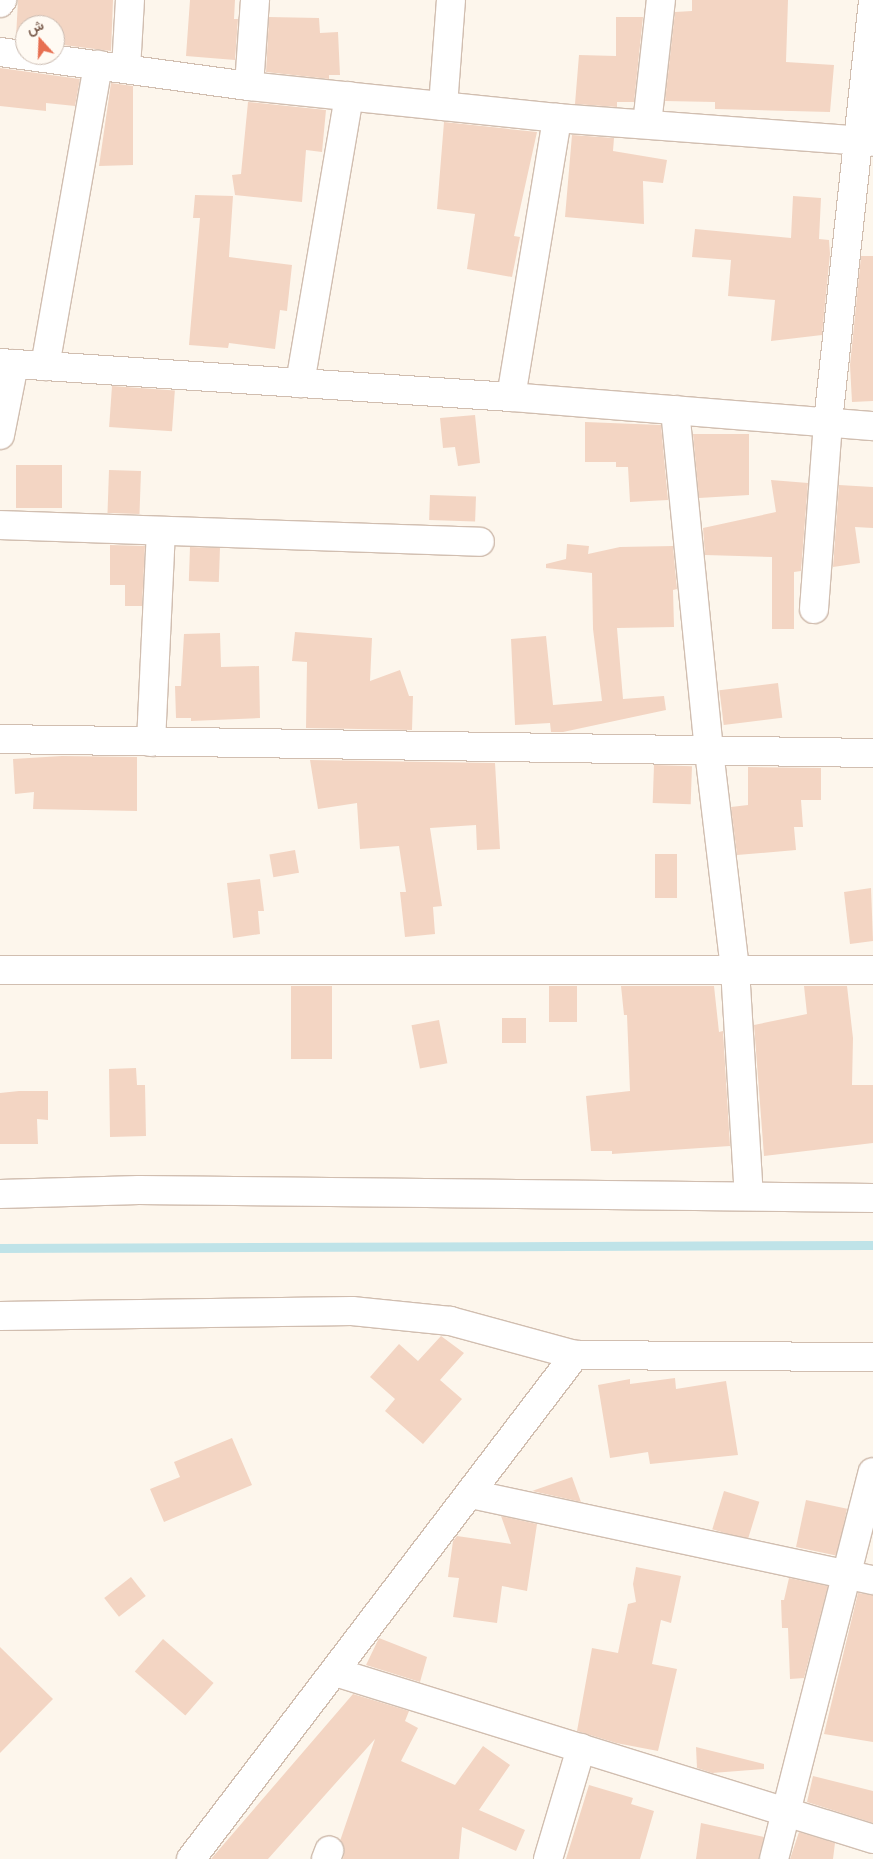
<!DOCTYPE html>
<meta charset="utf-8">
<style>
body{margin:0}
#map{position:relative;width:873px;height:1859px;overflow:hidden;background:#fdf6ec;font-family:"Asap Condensed",Vazirmatn,sans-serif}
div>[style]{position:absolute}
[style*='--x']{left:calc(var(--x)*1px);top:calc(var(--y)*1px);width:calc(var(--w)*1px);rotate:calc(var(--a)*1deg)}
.stream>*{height:9px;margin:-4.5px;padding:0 4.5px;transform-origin:4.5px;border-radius:4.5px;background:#bfe3e8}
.building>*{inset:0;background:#f3d5c3;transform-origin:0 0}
.roads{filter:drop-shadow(1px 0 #d1beb0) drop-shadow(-1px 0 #d1beb0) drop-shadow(0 1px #d1beb0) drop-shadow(0 -1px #d1beb0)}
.minor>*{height:28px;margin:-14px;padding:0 14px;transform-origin:14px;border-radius:14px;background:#fff}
.tertiary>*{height:28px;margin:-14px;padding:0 14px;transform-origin:14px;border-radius:14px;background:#fff}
span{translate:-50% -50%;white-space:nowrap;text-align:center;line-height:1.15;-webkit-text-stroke:5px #fffaf3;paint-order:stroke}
.north{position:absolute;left:15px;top:15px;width:50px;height:50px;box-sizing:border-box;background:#fffaf3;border:1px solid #cabbb1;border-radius:50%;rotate:340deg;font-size:14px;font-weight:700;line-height:20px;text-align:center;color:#7a5c4d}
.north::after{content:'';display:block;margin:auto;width:18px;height:22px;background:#e76f51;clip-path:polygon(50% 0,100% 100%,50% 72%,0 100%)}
</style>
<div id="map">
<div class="stream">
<div style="--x:0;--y:1248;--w:873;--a:-0.2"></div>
</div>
<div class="building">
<div style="clip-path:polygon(18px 0,113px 0,111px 51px,55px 44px,55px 25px,25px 25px,25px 40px,16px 38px)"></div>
<div style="clip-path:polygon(190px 0,235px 0,234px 19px,238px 19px,235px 60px,186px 56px)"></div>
<div style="clip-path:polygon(692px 0,788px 0,786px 62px,834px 65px,830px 112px,715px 109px,715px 102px,665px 101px,675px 12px,692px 11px)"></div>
<div style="clip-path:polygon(269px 17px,319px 18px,320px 33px,338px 32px,340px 75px,329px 75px,329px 79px,266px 72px)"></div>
<div style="clip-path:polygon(616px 17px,643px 17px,634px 102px,617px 102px,617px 107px,575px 104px,579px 55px,616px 56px)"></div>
<div style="clip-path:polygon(0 68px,80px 79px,75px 106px,46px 103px,46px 111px,0 106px)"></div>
<div style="clip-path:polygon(111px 83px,133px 86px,133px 165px,99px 166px)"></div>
<div style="clip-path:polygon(248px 102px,326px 110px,322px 152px,306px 150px,302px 202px,235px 195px,232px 175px,241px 174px)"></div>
<div style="clip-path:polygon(444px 122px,537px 132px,514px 236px,520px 237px,512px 277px,467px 269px,475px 214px,437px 209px)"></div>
<div style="clip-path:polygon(572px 135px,614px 138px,613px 151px,667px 160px,663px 183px,643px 181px,644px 224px,565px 217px)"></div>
<div style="clip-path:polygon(195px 195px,233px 196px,229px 257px,292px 265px,287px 311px,280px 310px,275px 349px,229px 343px,228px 348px,189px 345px,200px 218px,193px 218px)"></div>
<div style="clip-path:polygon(793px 196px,821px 198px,819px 239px,829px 240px,830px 254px,822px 335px,771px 341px,775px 300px,728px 296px,731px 260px,692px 257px,695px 229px,791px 238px)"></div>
<div style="clip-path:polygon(861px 256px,873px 256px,873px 401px,852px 402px,850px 365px)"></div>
<div style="left:112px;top:386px;width:63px;height:41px;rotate:4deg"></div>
<div style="clip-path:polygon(475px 415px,480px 463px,458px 466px,455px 447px,443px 448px,440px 418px)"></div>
<div style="clip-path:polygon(585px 422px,661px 425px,668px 500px,630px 502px,628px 467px,616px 467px,616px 462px,585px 462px)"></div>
<div style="clip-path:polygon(693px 434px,749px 434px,749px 495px,699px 498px)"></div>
<div style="left:16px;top:465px;width:46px;height:43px"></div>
<div style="left:109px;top:470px;width:32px;height:43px;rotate:2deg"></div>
<div style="clip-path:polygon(771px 480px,808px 483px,801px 571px,794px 572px,794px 629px,772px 629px,772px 557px,705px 555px,703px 528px,776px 512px)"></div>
<div style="clip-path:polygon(839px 485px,873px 487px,873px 528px,855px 527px,860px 563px,833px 567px)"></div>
<div style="left:430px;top:495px;width:46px;height:25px;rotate:2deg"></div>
<div style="clip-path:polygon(567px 544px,589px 546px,588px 554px,620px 547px,673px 546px,677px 589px,673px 590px,674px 627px,617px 628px,623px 699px,664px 696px,666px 710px,563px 732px,551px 732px,550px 723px,515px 725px,511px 639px,546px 636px,553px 705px,602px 701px,593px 629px,592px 573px,546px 568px,546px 564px,566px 559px)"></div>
<div style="clip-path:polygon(110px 545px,145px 546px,142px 606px,125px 606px,125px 585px,110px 585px)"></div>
<div style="left:190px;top:547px;width:30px;height:34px;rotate:2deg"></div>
<div style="clip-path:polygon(295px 632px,372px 638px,370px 681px,400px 670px,409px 696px,413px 696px,412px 730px,306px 728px,307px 662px,292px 661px)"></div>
<div style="clip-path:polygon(220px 633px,221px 667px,259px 666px,260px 718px,191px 721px,191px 718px,176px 718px,175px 686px,181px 686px,184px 634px)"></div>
<div style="left:778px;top:683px;width:35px;height:59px;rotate:83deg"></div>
<div style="clip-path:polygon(62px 756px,137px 757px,137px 811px,33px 809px,34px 792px,15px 794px,13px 759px)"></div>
<div style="clip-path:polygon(310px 760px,495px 763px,500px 849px,477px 850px,476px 825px,430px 828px,442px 906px,433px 907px,435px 934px,405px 937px,400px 892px,406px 892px,399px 846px,360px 849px,357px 803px,318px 809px)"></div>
<div style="left:654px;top:765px;width:38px;height:38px;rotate:2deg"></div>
<div style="clip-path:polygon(748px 767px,821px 768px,821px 800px,801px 800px,803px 827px,794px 827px,796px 850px,737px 855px,731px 807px,748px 805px)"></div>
<div style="left:295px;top:850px;width:23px;height:26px;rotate:80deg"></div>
<div style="left:655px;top:854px;width:22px;height:44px"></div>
<div style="clip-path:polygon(260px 879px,264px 911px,258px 911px,260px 934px,233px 938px,227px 883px)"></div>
<div style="clip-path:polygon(871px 888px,873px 941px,850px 944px,844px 892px)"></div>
<div style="left:291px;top:986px;width:41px;height:73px"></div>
<div style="left:549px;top:986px;width:28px;height:36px"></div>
<div style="clip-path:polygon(621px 986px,714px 986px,719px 1032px,723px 1031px,730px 1146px,612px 1154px,612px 1151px,591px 1151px,586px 1096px,630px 1091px,627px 1015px,624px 1015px)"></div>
<div style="clip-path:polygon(804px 986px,847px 986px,853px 1038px,852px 1085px,873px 1085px,873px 1143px,764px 1156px,754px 1025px,807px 1014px)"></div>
<div style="left:502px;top:1018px;width:24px;height:25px"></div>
<div style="left:439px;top:1020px;width:44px;height:28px;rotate:79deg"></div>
<div style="clip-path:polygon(136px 1068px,137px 1085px,145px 1085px,146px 1136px,110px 1137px,109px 1069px)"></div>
<div style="clip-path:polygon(19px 1091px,48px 1091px,48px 1120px,37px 1119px,38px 1144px,0 1144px,0 1093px)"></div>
<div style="clip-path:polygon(441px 1336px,464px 1353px,440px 1380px,462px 1399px,423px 1444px,385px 1411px,395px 1399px,370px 1377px,399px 1344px,418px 1361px)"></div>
<div style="clip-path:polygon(675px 1378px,676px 1389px,726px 1381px,738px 1455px,650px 1464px,648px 1452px,610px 1458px,598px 1385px,630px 1379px,630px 1384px)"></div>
<div style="clip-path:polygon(232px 1438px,252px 1485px,164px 1522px,150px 1489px,180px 1477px,174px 1462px)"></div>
<div style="clip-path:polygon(572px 1477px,581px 1502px,532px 1491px)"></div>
<div style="left:724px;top:1491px;width:37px;height:40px;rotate:17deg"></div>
<div style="left:806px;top:1500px;width:42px;height:48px;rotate:12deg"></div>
<div style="clip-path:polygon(501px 1516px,537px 1524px,527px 1591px,502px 1586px,497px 1623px,453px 1617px,459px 1578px,448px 1577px,453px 1541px,457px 1536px,511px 1544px)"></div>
<div style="clip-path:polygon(636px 1567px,681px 1576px,671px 1623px,661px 1620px,652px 1664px,677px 1669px,658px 1751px,616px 1743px,577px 1731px,592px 1648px,618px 1653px,628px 1604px,636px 1602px,633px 1584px)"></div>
<div style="left:131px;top:1577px;width:24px;height:34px;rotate:52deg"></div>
<div style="clip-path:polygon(789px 1578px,828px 1586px,804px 1678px,790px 1679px,788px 1628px,782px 1628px,781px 1600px,784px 1600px)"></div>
<div style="clip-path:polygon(858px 1593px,873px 1595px,873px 1742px,824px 1734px)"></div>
<div style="clip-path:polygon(379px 1638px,427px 1657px,420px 1682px,366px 1665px)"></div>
<div style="left:163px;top:1639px;width:67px;height:43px;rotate:41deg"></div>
<div style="clip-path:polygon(0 1647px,53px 1699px,0 1753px)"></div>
<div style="clip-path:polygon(353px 1694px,409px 1711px,405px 1721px,418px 1728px,401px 1761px,455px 1785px,483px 1746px,510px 1765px,479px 1810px,525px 1830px,516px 1851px,462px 1827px,459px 1859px,343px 1859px,344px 1849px,340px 1841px,375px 1739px,268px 1859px,211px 1859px)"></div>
<div style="clip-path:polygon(696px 1747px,764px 1764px,764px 1769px,712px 1773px,697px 1768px)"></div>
<div style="clip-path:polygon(813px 1776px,873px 1791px,873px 1823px,807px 1802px)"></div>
<div style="clip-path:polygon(589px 1785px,633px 1798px,631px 1804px,654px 1811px,640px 1859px,566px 1859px)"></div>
<div style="clip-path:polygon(701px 1823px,764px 1837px,759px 1859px,696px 1859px)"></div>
<div style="clip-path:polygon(799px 1832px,835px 1843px,833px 1859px,790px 1859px)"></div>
</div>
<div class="roads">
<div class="minor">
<div style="--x:0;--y:3;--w:4;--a:-56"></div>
<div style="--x:0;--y:52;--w:251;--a:7.8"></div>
<div style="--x:249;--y:86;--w:310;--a:5.9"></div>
<div style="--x:557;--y:118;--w:317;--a:4.3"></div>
<div style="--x:126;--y:69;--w:69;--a:-86.7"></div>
<div style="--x:249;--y:86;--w:86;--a:-86"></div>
<div style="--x:443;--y:106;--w:106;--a:-85.7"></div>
<div style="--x:647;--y:124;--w:125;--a:-83.6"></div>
<div style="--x:0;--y:363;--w:512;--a:3.81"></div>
<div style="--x:511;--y:397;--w:363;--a:4.6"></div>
<div style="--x:45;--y:366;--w:306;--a:-80"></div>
<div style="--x:300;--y:383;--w:291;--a:-80.3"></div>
<div style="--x:511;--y:397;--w:283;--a:-80.6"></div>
<div style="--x:675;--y:410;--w:343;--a:84.3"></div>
<div style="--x:709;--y:751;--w:220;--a:83.2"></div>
<div style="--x:735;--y:969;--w:227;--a:86.5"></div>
<div style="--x:0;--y:435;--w:72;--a:-78.8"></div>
<div style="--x:0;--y:525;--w:480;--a:2"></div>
<div style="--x:814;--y:609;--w:188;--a:-85.7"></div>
<div style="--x:828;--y:422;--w:424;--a:-83.9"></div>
<div style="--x:0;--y:739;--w:873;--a:0.92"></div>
<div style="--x:151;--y:742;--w:209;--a:-87.3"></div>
<div style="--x:0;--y:970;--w:873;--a:0"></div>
<div style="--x:471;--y:1494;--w:411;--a:12.1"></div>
<div style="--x:335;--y:1672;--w:563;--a:17.24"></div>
<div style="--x:326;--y:1859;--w:9;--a:-69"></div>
<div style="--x:548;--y:1859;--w:116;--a:-73.4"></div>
<div style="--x:774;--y:1859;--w:399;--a:-75.7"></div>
</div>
<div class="tertiary">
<div style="--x:0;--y:1194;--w:139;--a:-1.6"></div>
<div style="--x:139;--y:1190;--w:734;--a:0.62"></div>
<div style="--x:0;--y:1316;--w:352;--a:-0.8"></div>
<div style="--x:352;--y:1311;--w:99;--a:5.8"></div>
<div style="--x:450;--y:1321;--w:130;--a:15.2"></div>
<div style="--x:575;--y:1355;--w:298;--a:0.4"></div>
<div style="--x:191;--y:1859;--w:634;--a:-52.7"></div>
</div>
</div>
<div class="north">ش</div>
</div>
